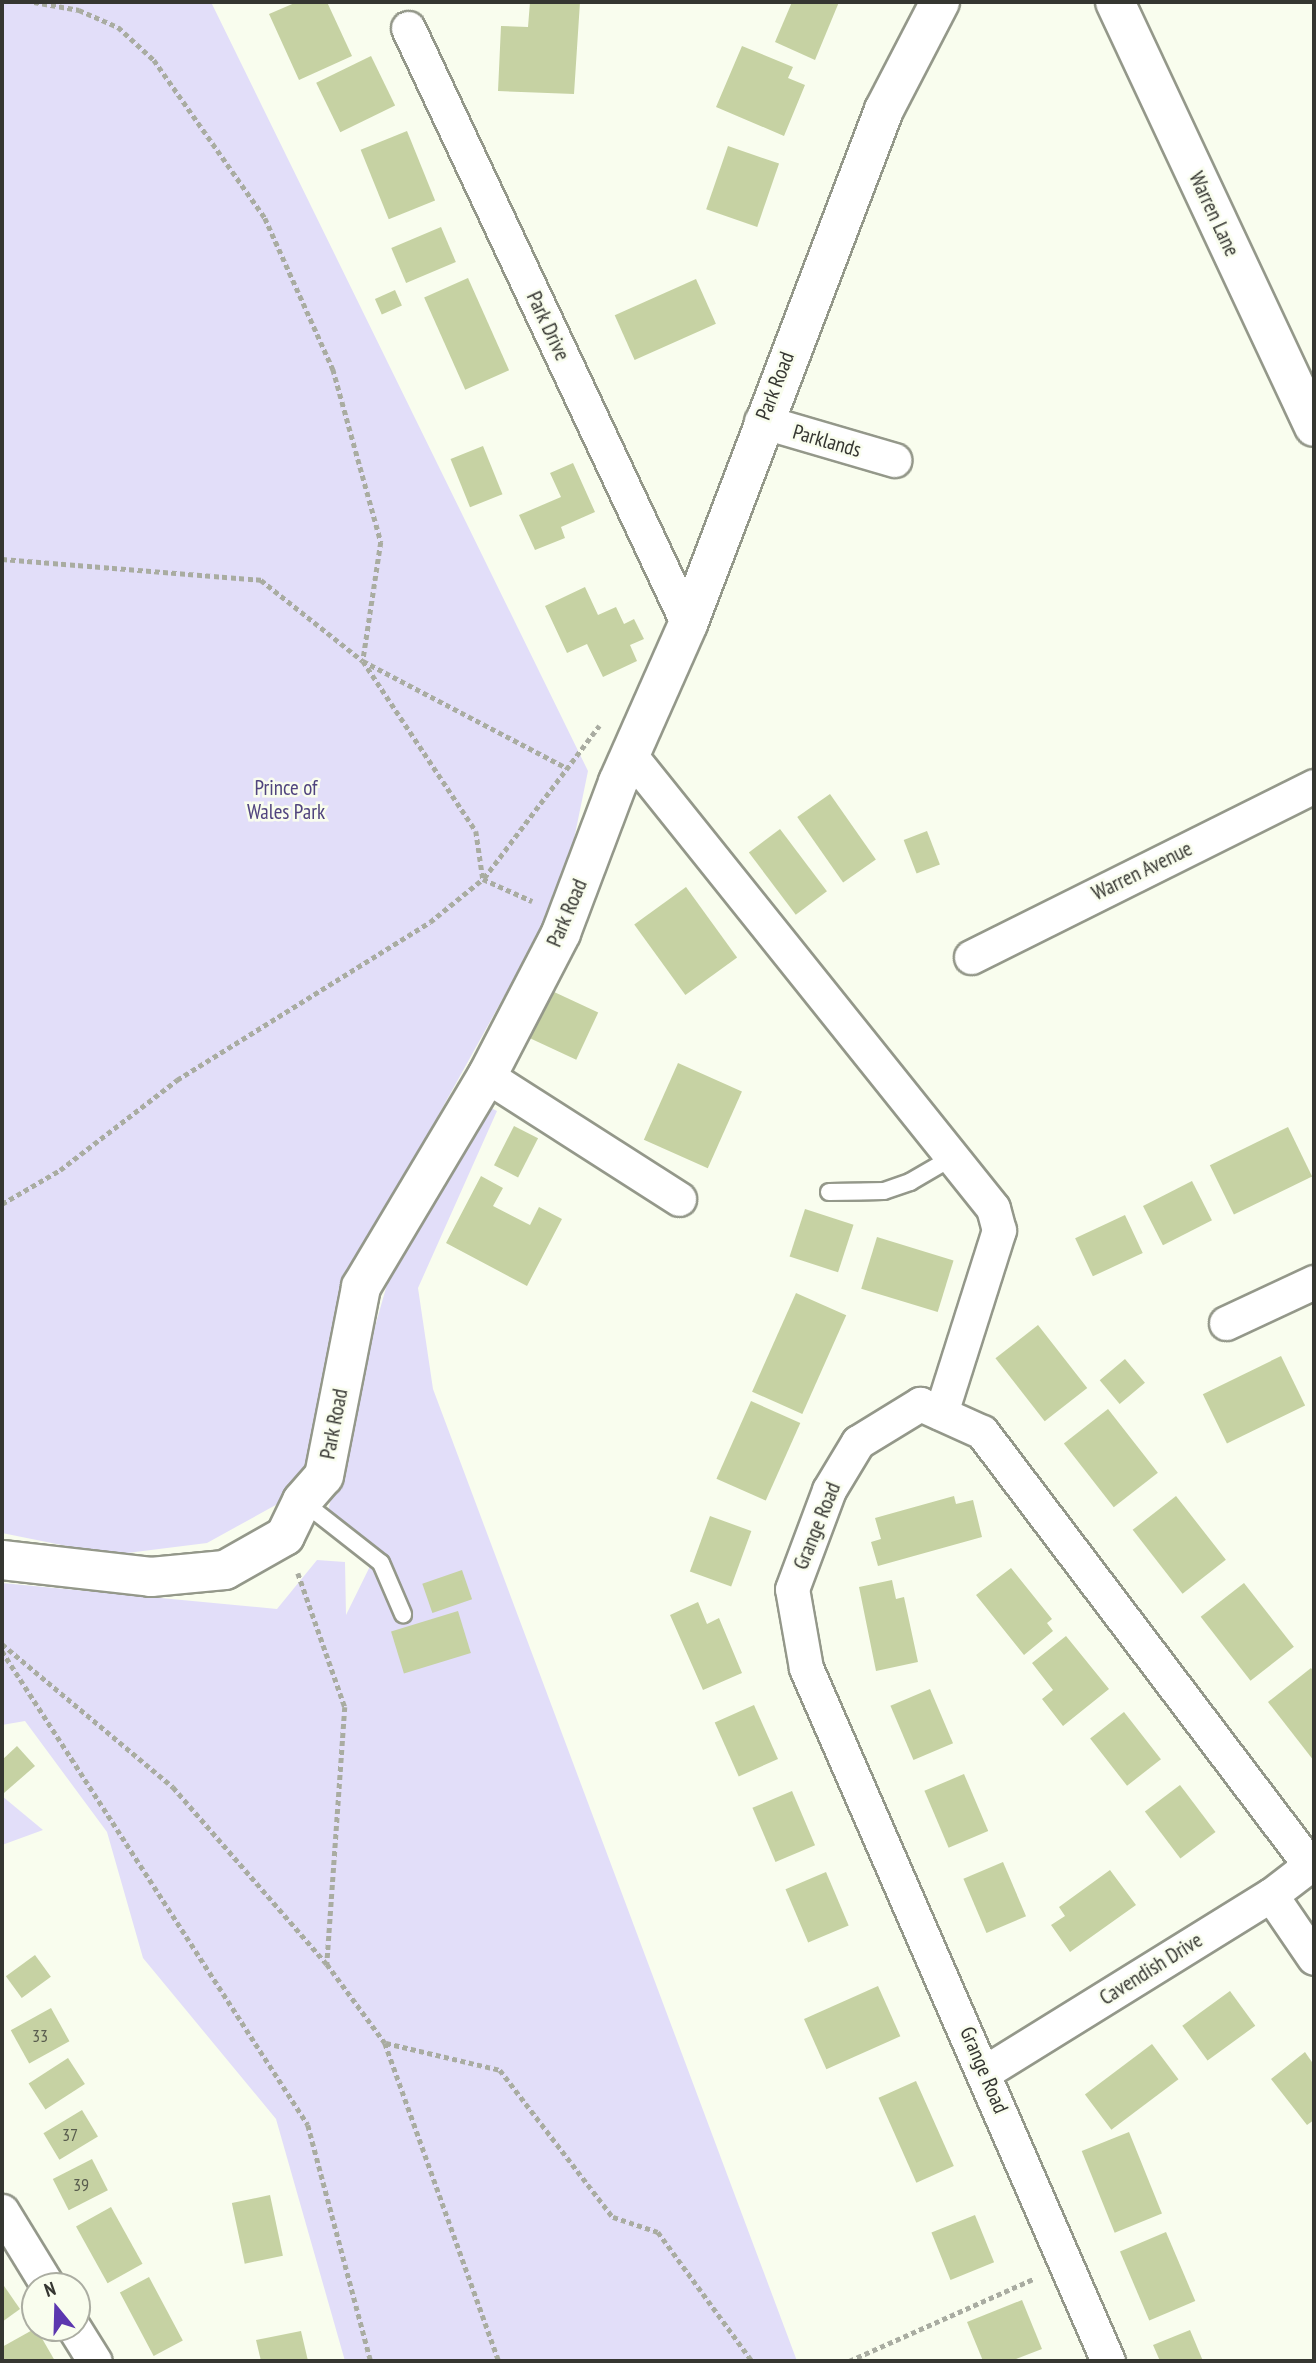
<!DOCTYPE html>
<style>
body{margin:0}
#map{position:relative;width:1316px;height:2363px;overflow:hidden;background:#f9fdee;font-family:"PT Sans Narrow",sans-serif}
div>[style]{position:absolute}
[style*='--x']{left:calc(var(--x)*1px);top:calc(var(--y)*1px);width:calc(var(--w)*1px);rotate:calc(var(--a)*1deg)}
.green>*{inset:0;background:#e2def9}
.building>*{inset:0;background:#c6d2a3;transform-origin:0 0}
.path>*{height:4.5px;margin-top:-2.25px;transform-origin:0;background:repeating-linear-gradient(90deg,#a9aca1 0 5px,transparent 0 8.5px)}
.roads{filter:drop-shadow(2px 0 #94988a) drop-shadow(-2px 0 #94988a) drop-shadow(0 2px #94988a) drop-shadow(0 -2px #94988a)}
.lane>*{height:16px;margin:-8px;padding:0 8px;transform-origin:8px;border-radius:8px;background:#fff}
.street>*{height:33px;margin:-16.5px;padding:0 16.5px;transform-origin:16.5px;border-radius:16.5px;background:#fff}
.secondary>*{height:38px;margin:-19px;padding:0 19px;transform-origin:19px;border-radius:19px;background:#fff}
span{translate:-50% -50%;white-space:nowrap;text-align:center;line-height:1.15;-webkit-text-stroke:5px #f9fdee;paint-order:stroke}
.number-label{font-size:18px;color:#595d4e}
.number-label span{-webkit-text-stroke-width:0}
.street-label{font-size:21px;color:#353631}
.park-label{font-size:21px;color:#50447e}
.frame{position:absolute;inset:0;border:4px solid #353631;pointer-events:none}
.north{position:absolute;left:21px;top:2272px;width:70px;height:70px;box-sizing:border-box;background:#f9fdee;border:2px solid #abada2;border-radius:50%;rotate:341deg;font-size:19px;font-weight:700;line-height:28px;text-align:center;color:#353631}
.north::after{content:'';display:block;margin:auto;width:24px;height:32px;background:#5c37af;clip-path:polygon(50% 0,100% 100%,50% 72%,0 100%)}
</style>
<div id="map">
<div class="green">
<div style="clip-path:polygon(2px 2px,211px 2px,588px 771px,564px 888px,346px 1282px,310px 1486px,207px 1543px,111px 1555px,2px 1533px)"></div>
<div style="clip-path:polygon(483px 1104px,497px 1111px,418px 1288px,433px 1389px,797px 2361px,345px 2361px,276px 2119px,143px 1958px,107px 1832px,25px 1721px,2px 1725px,2px 1583px,277px 1609px,317px 1560px,345px 1562px,346px 1615px,377px 1552px,328px 1511px,364px 1365px,396px 1253px)"></div>
<div style="clip-path:polygon(2px 1796px,43px 1830px,2px 1845px)"></div>
</div>
<div class="building">
<div style="clip-path:polygon(297px 2px,327px 2px,352px 56px,299px 80px,269px 14px)"></div>
<div style="clip-path:polygon(530px 2px,580px 2px,574px 94px,498px 91px,501px 26px,528px 27px)"></div>
<div style="clip-path:polygon(792px 2px,839px 2px,815px 60px,775px 42px)"></div>
<div style="clip-path:polygon(742px 46px,793px 67px,788px 78px,805px 85px,784px 136px,716px 107px)"></div>
<div style="left:371px;top:56px;width:55px;height:61px;rotate:64deg"></div>
<div style="left:407px;top:131px;width:75px;height:50px;rotate:68deg"></div>
<div style="left:728px;top:146px;width:54px;height:67px;rotate:19deg"></div>
<div style="left:441px;top:227px;width:38px;height:54px;rotate:67deg"></div>
<div style="left:468px;top:278px;width:101px;height:48px;rotate:66deg"></div>
<div style="left:696px;top:279px;width:49px;height:89px;rotate:66deg"></div>
<div style="left:395px;top:290px;width:17px;height:22px;rotate:66deg"></div>
<div style="left:483px;top:446px;width:52px;height:35px;rotate:68deg"></div>
<div style="clip-path:polygon(573px 463px,595px 512px,561px 527px,565px 538px,535px 550px,519px 515px,561px 497px,550px 473px)"></div>
<div style="clip-path:polygon(585px 587px,598px 615px,616px 607px,624px 624px,634px 619px,644px 639px,630px 645px,637px 661px,603px 677px,587px 644px,567px 653px,545px 606px)"></div>
<div style="left:830px;top:794px;width:80px;height:40px;rotate:55deg"></div>
<div style="left:780px;top:829px;width:78px;height:39px;rotate:53deg"></div>
<div style="left:927px;top:831px;width:36px;height:25px;rotate:69deg"></div>
<div style="left:686px;top:887px;width:87px;height:64px;rotate:54deg"></div>
<div style="left:552px;top:991px;width:51px;height:52px;rotate:25deg"></div>
<div style="left:678px;top:1063px;width:70px;height:84px;rotate:24deg"></div>
<div style="left:514px;top:1126px;width:27px;height:44px;rotate:27deg"></div>
<div style="left:1288px;top:1127px;width:55px;height:87px;rotate:64deg"></div>
<div style="clip-path:polygon(481px 1176px,503px 1188px,493px 1206px,530px 1225px,539px 1207px,562px 1219px,527px 1286px,446px 1243px)"></div>
<div style="left:1192px;top:1181px;width:44px;height:55px;rotate:63deg"></div>
<div style="left:805px;top:1209px;width:51px;height:50px;rotate:18deg"></div>
<div style="left:1125px;top:1215px;width:42px;height:55px;rotate:65deg"></div>
<div style="left:877px;top:1237px;width:80px;height:54px;rotate:17deg"></div>
<div style="left:796px;top:1293px;width:55px;height:108px;rotate:24deg"></div>
<div style="left:1038px;top:1325px;width:80px;height:54px;rotate:52deg"></div>
<div style="left:1281px;top:1356px;width:55px;height:87px;rotate:64deg"></div>
<div style="left:1125px;top:1359px;width:31px;height:33px;rotate:50deg"></div>
<div style="left:751px;top:1401px;width:54px;height:85px;rotate:24deg"></div>
<div style="left:1108px;top:1409px;width:81px;height:56px;rotate:52deg"></div>
<div style="clip-path:polygon(954px 1496px,956px 1504px,973px 1500px,982px 1537px,878px 1566px,871px 1542px,881px 1539px,875px 1518px)"></div>
<div style="left:1176px;top:1496px;width:81px;height:55px;rotate:52deg"></div>
<div style="left:710px;top:1516px;width:44px;height:59px;rotate:20deg"></div>
<div style="clip-path:polygon(1011px 1568px,1052px 1619px,1047px 1623px,1053px 1631px,1024px 1655px,976px 1595px)"></div>
<div style="left:462px;top:1570px;width:31px;height:42px;rotate:71deg"></div>
<div style="clip-path:polygon(892px 1580px,896px 1599px,904px 1597px,918px 1662px,876px 1671px,859px 1587px)"></div>
<div style="left:1244px;top:1583px;width:81px;height:55px;rotate:52deg"></div>
<div style="clip-path:polygon(698px 1602px,707px 1624px,719px 1618px,742px 1673px,703px 1690px,670px 1615px)"></div>
<div style="left:458px;top:1611px;width:44px;height:70px;rotate:73deg"></div>
<div style="clip-path:polygon(1066px 1636px,1109px 1689px,1063px 1726px,1042px 1699px,1053px 1690px,1032px 1663px)"></div>
<div style="clip-path:polygon(1311px 1668px,1314px 1672px,1314px 1761px,1268px 1702px)"></div>
<div style="left:930px;top:1689px;width:59px;height:43px;rotate:67deg"></div>
<div style="left:754px;top:1705px;width:59px;height:43px;rotate:66deg"></div>
<div style="left:1124px;top:1712px;width:60px;height:43px;rotate:52deg"></div>
<div style="clip-path:polygon(17px 1746px,35px 1766px,4px 1793px,2px 1760px)"></div>
<div style="left:964px;top:1774px;width:62px;height:43px;rotate:67deg"></div>
<div style="left:1180px;top:1785px;width:59px;height:44px;rotate:53deg"></div>
<div style="left:792px;top:1791px;width:59px;height:43px;rotate:67deg"></div>
<div style="left:1003px;top:1862px;width:59px;height:43px;rotate:67deg"></div>
<div style="clip-path:polygon(1110px 1870px,1136px 1905px,1070px 1952px,1051px 1925px,1065px 1916px,1059px 1907px)"></div>
<div style="left:826px;top:1872px;width:58px;height:44px;rotate:67deg"></div>
<div style="left:35px;top:1955px;width:27px;height:36px;rotate:54deg"></div>
<div style="left:878px;top:1986px;width:55px;height:81px;rotate:66deg"></div>
<div style="left:1230px;top:1991px;width:43px;height:59px;rotate:54deg"></div>
<div style="left:51px;top:2008px;width:38px;height:46px;rotate:61deg"></div>
<div style="left:1152px;top:2044px;width:44px;height:84px;rotate:53deg"></div>
<div style="clip-path:polygon(1305px 2052px,1314px 2065px,1314px 2120px,1307px 2125px,1271px 2079px)"></div>
<div style="left:68px;top:2058px;width:31px;height:47px;rotate:57deg"></div>
<div style="left:916px;top:2081px;width:93px;height:41px;rotate:66deg"></div>
<div style="left:82px;top:2110px;width:31px;height:45px;rotate:59deg"></div>
<div style="left:1129px;top:2132px;width:88px;height:51px;rotate:68deg"></div>
<div style="left:92px;top:2159px;width:35px;height:44px;rotate:63deg"></div>
<div style="left:270px;top:2195px;width:62px;height:39px;rotate:78deg"></div>
<div style="left:111px;top:2207px;width:65px;height:40px;rotate:61deg"></div>
<div style="left:975px;top:2215px;width:51px;height:47px;rotate:68deg"></div>
<div style="left:1166px;top:2232px;width:75px;height:50px;rotate:67deg"></div>
<div style="left:149px;top:2277px;width:72px;height:33px;rotate:62deg"></div>
<div style="clip-path:polygon(2px 2283px,20px 2309px,2px 2322px)"></div>
<div style="clip-path:polygon(1022px 2300px,1042px 2349px,1011px 2361px,983px 2361px,967px 2322px)"></div>
<div style="clip-path:polygon(36px 2328px,55px 2361px,2px 2361px,2px 2347px)"></div>
<div style="clip-path:polygon(1190px 2330px,1203px 2361px,1160px 2361px,1153px 2345px)"></div>
<div style="clip-path:polygon(301px 2331px,308px 2361px,261px 2361px,256px 2340px)"></div>
</div>
<div class="path">
<div style="--x:34;--y:2;--w:46;--a:10.1"></div>
<div style="--x:79;--y:10;--w:43;--a:23.6"></div>
<div style="--x:118;--y:27;--w:49;--a:42.5"></div>
<div style="--x:154;--y:60;--w:193;--a:54.9"></div>
<div style="--x:265;--y:218;--w:166;--a:65.8"></div>
<div style="--x:333;--y:369;--w:180;--a:74.5"></div>
<div style="--x:381;--y:542;--w:120;--a:98.6"></div>
<div style="--x:363;--y:661;--w:230;--a:27.7"></div>
<div style="--x:2;--y:559;--w:260;--a:4.6"></div>
<div style="--x:261;--y:580;--w:130;--a:38.5"></div>
<div style="--x:363;--y:661;--w:204;--a:56.4"></div>
<div style="--x:476;--y:831;--w:49;--a:81.7"></div>
<div style="--x:484;--y:878;--w:191;--a:-52.9"></div>
<div style="--x:2;--y:1204;--w:67;--a:-30.4"></div>
<div style="--x:60;--y:1170;--w:148;--a:-37.6"></div>
<div style="--x:177;--y:1080;--w:298;--a:-32"></div>
<div style="--x:430;--y:922;--w:68;--a:-39.1"></div>
<div style="--x:483;--y:879;--w:54;--a:24.2"></div>
<div style="--x:298;--y:1573;--w:142;--a:70.7"></div>
<div style="--x:345;--y:1707;--w:258;--a:94"></div>
<div style="--x:2;--y:1644;--w:223;--a:39.9"></div>
<div style="--x:173;--y:1787;--w:235;--a:49"></div>
<div style="--x:327;--y:1964;--w:98;--a:53.7"></div>
<div style="--x:385;--y:2043;--w:338;--a:70.3"></div>
<div style="--x:2;--y:1651;--w:564;--a:57.15"></div>
<div style="--x:308;--y:2125;--w:244;--a:75.1"></div>
<div style="--x:386;--y:2043;--w:117;--a:13.3"></div>
<div style="--x:500;--y:2070;--w:185;--a:52.5"></div>
<div style="--x:613;--y:2217;--w:47;--a:18.4"></div>
<div style="--x:658;--y:2232;--w:160;--a:53.9"></div>
<div style="--x:849;--y:2361;--w:201;--a:-24"></div>
</div>
<div class="roads">
<div class="lane">
<div style="--x:829;--y:1192;--w:55;--a:-1"></div>
<div style="--x:884;--y:1191;--w:28;--a:-19"></div>
<div style="--x:910;--y:1182;--w:48;--a:-30.3"></div>
<div style="--x:302;--y:1501;--w:100;--a:38.1"></div>
<div style="--x:381;--y:1563;--w:56;--a:66.7"></div>
</div>
<div class="street">
<div style="--x:408;--y:28;--w:658;--a:64.84"></div>
<div style="--x:761;--y:421;--w:139;--a:16.3"></div>
<div style="--x:630;--y:755;--w:580;--a:51.29"></div>
<div style="--x:993;--y:1208;--w:23;--a:75"></div>
<div style="--x:999;--y:1230;--w:192;--a:107.6"></div>
<div style="--x:971;--y:957;--w:383;--a:-26.5"></div>
<div style="--x:487;--y:1076;--w:228;--a:32.6"></div>
<div style="--x:1226;--y:1323;--w:97;--a:-25"></div>
<div style="--x:1271;--y:1895;--w:76;--a:55.7"></div>
<div style="--x:985;--y:2072;--w:336;--a:-31.8"></div>
<div style="--x:1271;--y:1895;--w:54;--a:-37.5"></div>
<div style="--x:2;--y:2211;--w:88;--a:58.5"></div>
<div style="--x:74;--y:2328;--w:39;--a:58"></div>
<div style="--x:1108;--y:2361;--w:756;--a:-113.55"></div>
<div style="--x:806;--y:1668;--w:80;--a:-100"></div>
<div style="--x:792;--y:1589;--w:106;--a:-69.5"></div>
<div style="--x:829;--y:1490;--w:56;--a:-58.9"></div>
<div style="--x:858;--y:1442;--w:73;--a:-31.5"></div>
<div style="--x:920;--y:1404;--w:68;--a:24.3"></div>
<div style="--x:982;--y:1432;--w:543;--a:52.86"></div>
</div>
<div class="secondary">
<div style="--x:1115;--y:2;--w:469;--a:64.9"></div>
<div style="--x:2;--y:1560;--w:150;--a:6.5"></div>
<div style="--x:151;--y:1577;--w:74;--a:-5.4"></div>
<div style="--x:225;--y:1570;--w:69;--a:-29.5"></div>
<div style="--x:285;--y:1536;--w:39;--a:-64"></div>
<div style="--x:302;--y:1501;--w:33;--a:-49"></div>
<div style="--x:324;--y:1476;--w:193;--a:-78.9"></div>
<div style="--x:361;--y:1287;--w:246;--a:-59.2"></div>
<div style="--x:487;--y:1076;--w:161;--a:-62.6"></div>
<div style="--x:561;--y:933;--w:161;--a:-69.3"></div>
<div style="--x:618;--y:782;--w:173;--a:-66.1"></div>
<div style="--x:688;--y:624;--w:550;--a:-69.13"></div>
<div style="--x:884;--y:110;--w:122;--a:-62.6"></div>
</div>
</div>
<div class="number-label">
<span style="left:40px;top:2036px">33</span>
<span style="left:70px;top:2135px">37</span>
<span style="left:81px;top:2185px">39</span>
</div>
<div class="street-label">
<span style="left:1214px;top:214px;rotate:65deg">Warren Lane</span>
<span style="left:548px;top:326px;rotate:65deg">Park Drive</span>
<span style="left:775px;top:386px;rotate:-69deg">Park Road</span>
<span style="left:827px;top:441px;rotate:16deg">Parklands</span>
<span style="left:1142px;top:871px;rotate:-26deg">Warren Avenue</span>
<span style="left:567px;top:913px;rotate:-67deg">Park Road</span>
<span style="left:334px;top:1424px;rotate:-79deg">Park Road</span>
<span style="left:817px;top:1526px;rotate:-68deg">Grange Road</span>
<span style="left:1151px;top:1969px;rotate:-32deg">Cavendish Drive</span>
<span style="left:984px;top:2070px;rotate:67deg">Grange Road</span>
</div>
<div class="park-label">
<span style="left:286px;top:800px">Prince of<br>Wales Park</span>
</div>
<div class="frame"></div>
<div class="north">N</div>
</div>
